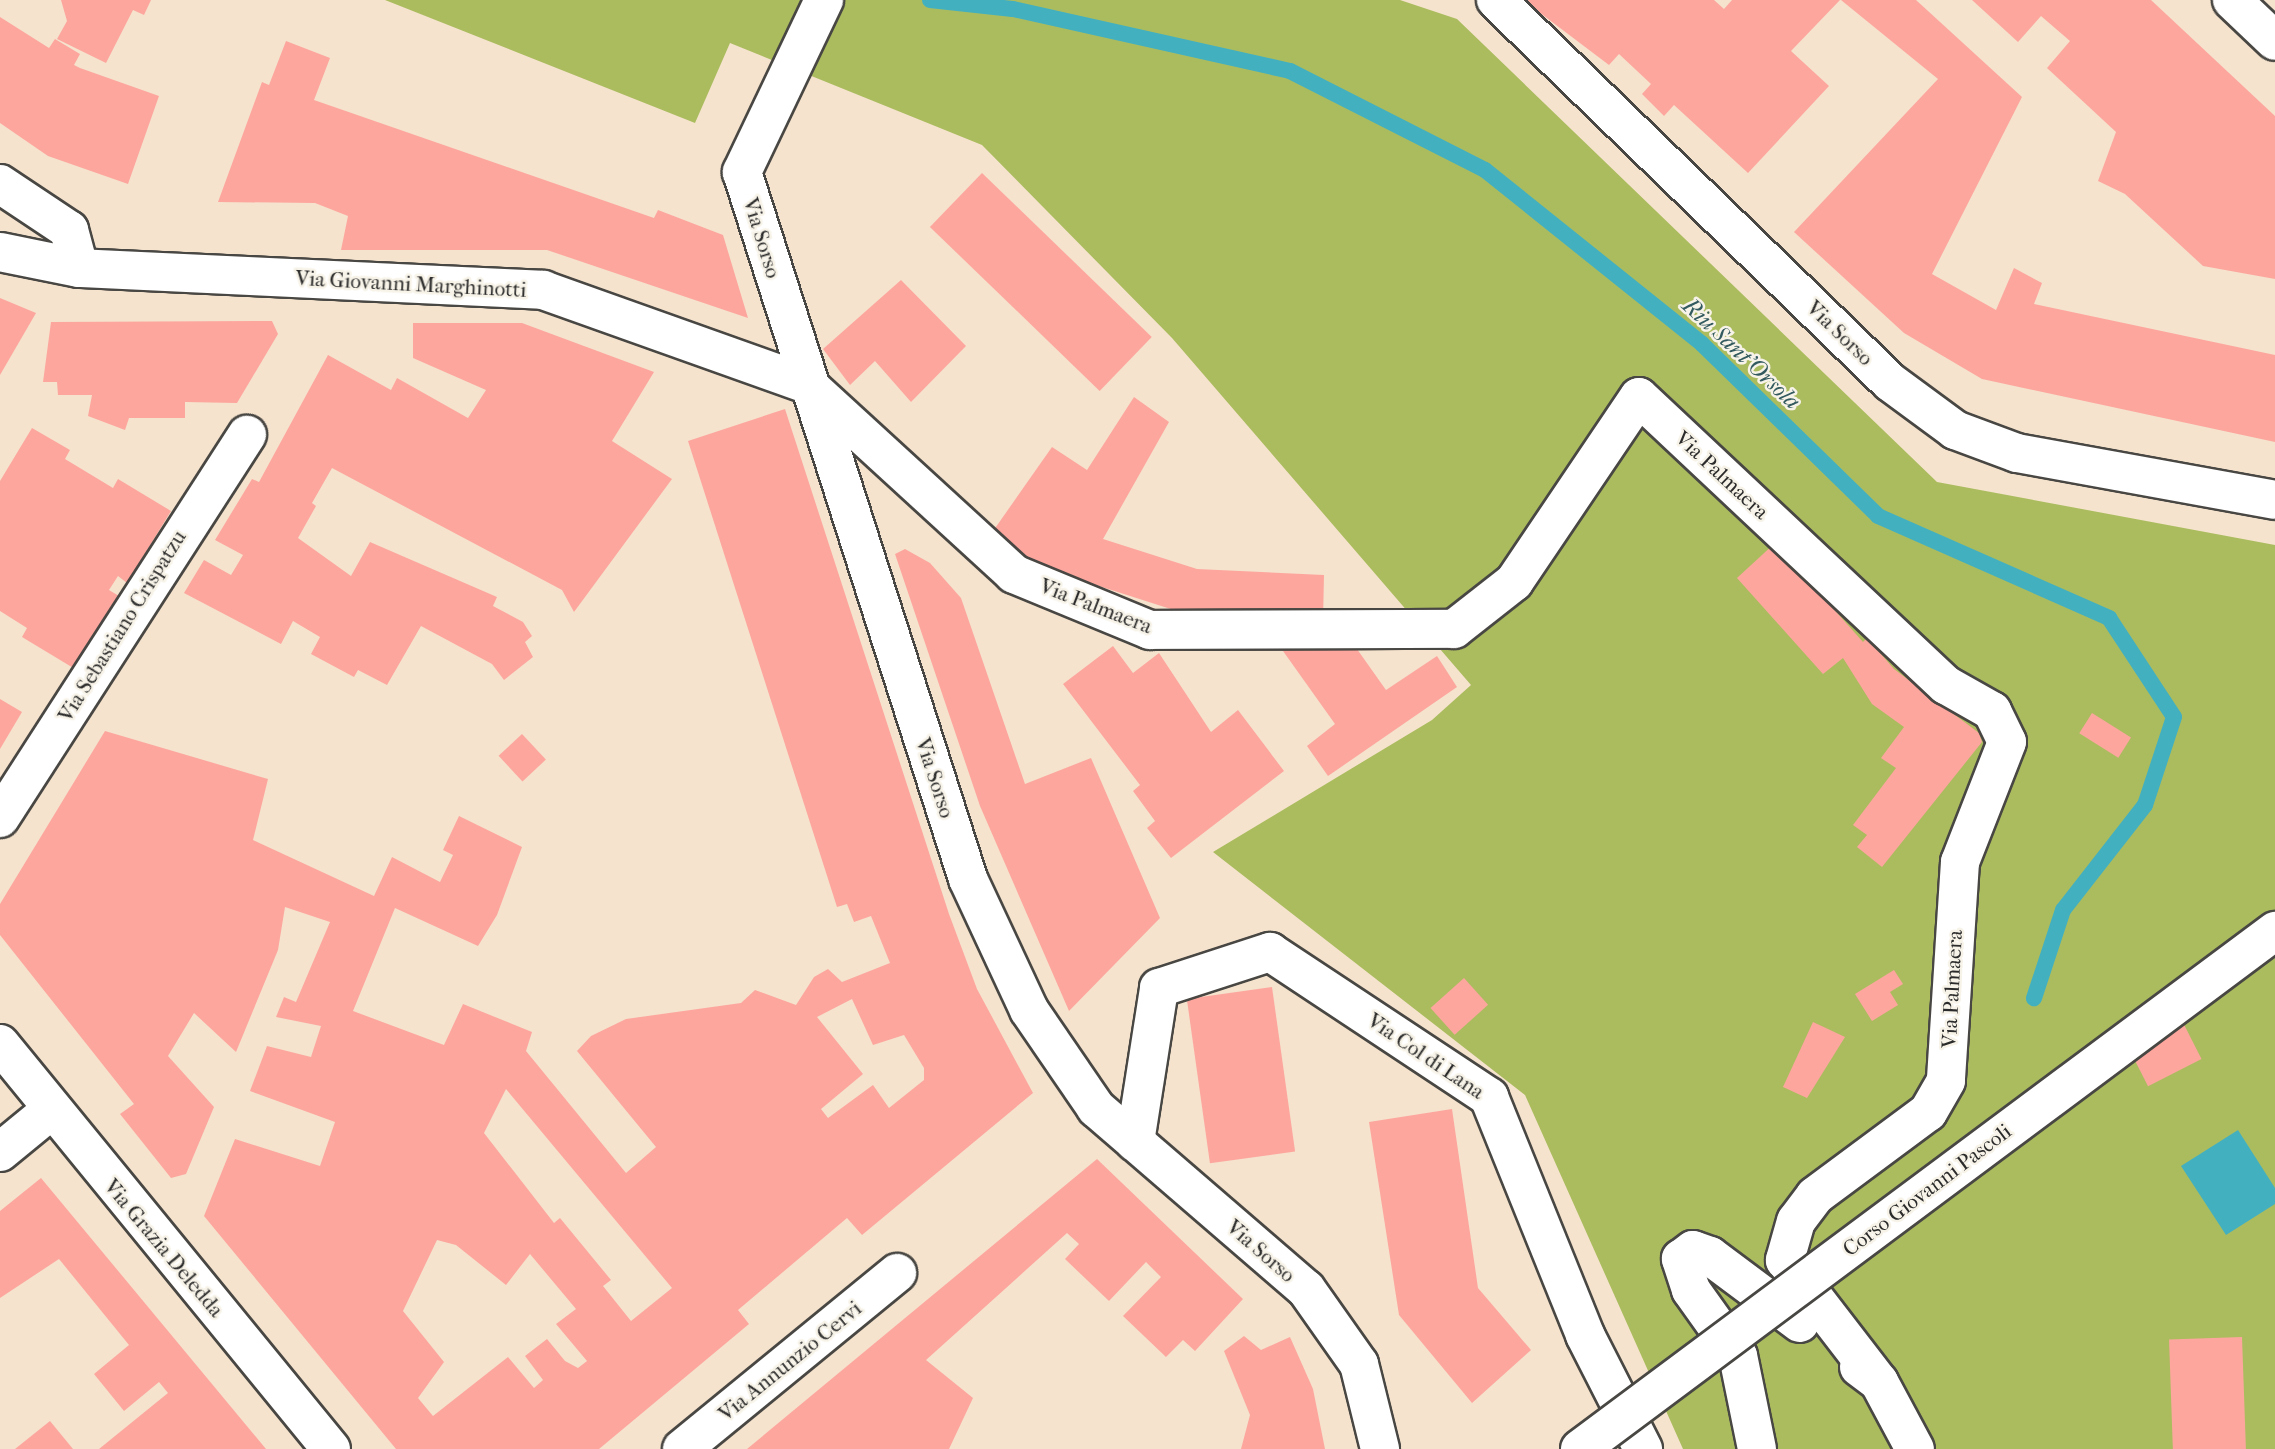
<!DOCTYPE html>
<style>
body{margin:0}
#map{position:relative;width:2275px;height:1449px;overflow:hidden;background:#f5e3cd;font-family:"IM FELL French Canon",serif}
div>[style]{position:absolute}
[style*='--x']{left:calc(var(--x)*1px);top:calc(var(--y)*1px);width:calc(var(--w)*1px);rotate:calc(var(--a)*1deg)}
.green>*{inset:0;background:#abbc5f}
.water>*{inset:0;background:#43b0c0}
.stream>*{height:16px;margin:-8px;padding:0 8px;transform-origin:8px;border-radius:8px;background:#43b0c0}
.building>*{inset:0;background:#fda69e;transform-origin:0 0}
.roads{filter:drop-shadow(2px 0 #494743) drop-shadow(-2px 0 #494743) drop-shadow(0 2px #494743) drop-shadow(0 -2px #494743)}
.minor>*{height:38px;margin:-19px;padding:0 19px;transform-origin:19px;border-radius:19px;background:#fff}
.major>*{height:38px;margin:-19px;padding:0 19px;transform-origin:19px;border-radius:19px;background:#fff}
.bridges{filter:drop-shadow(2px 0 #494743) drop-shadow(-2px 0 #494743) drop-shadow(0 2px #494743) drop-shadow(0 -2px #494743)}
.major-bridge>*{height:38px;margin:-19px;padding:0 19px;transform-origin:19px;border-radius:19px;background:#fff}
span{translate:-50% -50%;white-space:nowrap;text-align:center;line-height:1.15;-webkit-text-stroke:5px #f7f3e8;paint-order:stroke}
.street-label{font-size:21px;color:#2b2b2b}
.water-label{font-size:23px;color:#335a5f;font-style:italic}
</style>
<div id="map">
<div class="green">
<div style="clip-path:polygon(385px 0,1400px 0,1457px 19px,1937px 482px,2275px 545px,2275px 1449px,1683px 1449px,1525px 1095px,1213px 852px,1432px 720px,1471px 685px,1172px 338px,982px 145px,730px 43px,695px 123px)"></div>
</div>
<div class="water">
<div style="clip-path:polygon(2238px 1130px,2275px 1188px,2275px 1204px,2226px 1235px,2181px 1166px)"></div>
</div>
<div class="stream">
<div style="--x:930;--y:0;--w:83;--a:6.2"></div>
<div style="--x:1013;--y:9;--w:284;--a:12.6"></div>
<div style="--x:1290;--y:71;--w:219;--a:26.9"></div>
<div style="--x:1485;--y:170;--w:278;--a:38.7"></div>
<div style="--x:1702;--y:344;--w:246;--a:44.3"></div>
<div style="--x:1878;--y:516;--w:253;--a:23.8"></div>
<div style="--x:2109;--y:618;--w:118;--a:56.7"></div>
<div style="--x:2174;--y:717;--w:93;--a:108.2"></div>
<div style="--x:2145;--y:805;--w:133;--a:128"></div>
<div style="--x:2063;--y:910;--w:93;--a:108.2"></div>
</div>
<div class="building">
<div style="clip-path:polygon(151px 0,144px 15px,133px 10px,106px 63px,57px 39px,67px 21px,61px 0)"></div>
<div style="clip-path:polygon(1523px 0,1714px 0,1724px 9px,1732px 0,1840px 0,1791px 51px,1829px 86px,1748px 173px,1674px 105px,1664px 116px,1642px 94px,1651px 84px,1619px 54px,1609px 65px)"></div>
<div style="clip-path:polygon(1841px 0,1916px 0,2022px 97px,1932px 274px,1996px 310px,2014px 268px,2042px 283px,2034px 304px,2275px 355px,2275px 442px,1982px 379px,1904px 333px,1794px 232px,1938px 79px)"></div>
<div style="clip-path:polygon(1972px 0,2151px 0,2275px 116px,2275px 279px,2203px 266px,2125px 194px,2098px 181px,2116px 132px,2047px 68px,2070px 41px,2041px 16px,2018px 42px)"></div>
<div style="clip-path:polygon(0 17px,49px 48px,55px 39px,80px 54px,74px 65px,80px 68px,159px 96px,128px 184px,48px 156px,0 123px)"></div>
<div style="clip-path:polygon(286px 41px,330px 58px,314px 100px,654px 218px,658px 210px,723px 235px,748px 318px,547px 250px,341px 250px,348px 216px,315px 203px,218px 202px,262px 82px,269px 85px)"></div>
<div style="left:982px;top:173px;width:236px;height:75px;rotate:44deg"></div>
<div style="clip-path:polygon(901px 280px,966px 346px,911px 402px,875px 361px,850px 385px,823px 349px)"></div>
<div style="clip-path:polygon(0 298px,36px 313px,0 375px)"></div>
<div style="clip-path:polygon(272px 321px,278px 334px,237px 403px,185px 402px,185px 418px,129px 418px,125px 430px,88px 416px,92px 395px,58px 395px,57px 382px,43px 382px,51px 322px)"></div>
<div style="clip-path:polygon(413px 323px,522px 323px,654px 372px,612px 441px,672px 479px,574px 612px,562px 590px,332px 468px,312px 503px,316px 506px,298px 538px,351px 576px,370px 542px,497px 597px,493px 606px,523px 622px,532px 636px,525px 642px,533px 657px,504px 680px,492px 664px,421px 626px,387px 685px,358px 670px,354px 677px,311px 654px,320px 637px,293px 621px,281px 644px,184px 593px,204px 560px,231px 575px,243px 555px,215px 540px,252px 479px,259px 482px,328px 355px,391px 390px,397px 378px,468px 418px,486px 390px,413px 358px)"></div>
<div style="clip-path:polygon(1134px 397px,1169px 422px,1103px 539px,1197px 569px,1324px 575px,1323px 621px,1180px 612px,1046px 569px,991px 534px,1052px 447px,1087px 470px)"></div>
<div style="clip-path:polygon(evenodd,785px 409px,949px 914px,977px 989px,1033px 1093px,862px 1235px,847px 1218px,738px 1310px,749px 1324px,599px 1449px,396px 1449px,204px 1216px,235px 1139px,320px 1166px,335px 1122px,250px 1091px,267px 1046px,311px 1057px,321px 1026px,276px 1017px,284px 997px,296px 1002px,330px 922px,285px 907px,278px 950px,236px 1052px,194px 1013px,168px 1056px,214px 1107px,186px 1174px,171px 1178px,120px 1114px,134px 1104px,0 935px,0 904px,105px 731px,268px 779px,253px 840px,374px 896px,392px 857px,440px 882px,453px 855px,443px 850px,459px 816px,522px 847px,497px 915px,478px 946px,395px 908px,353px 1011px,444px 1045px,463px 1004px,532px 1032px,526px 1051px,626px 1173px,656px 1147px,577px 1051px,591px 1036px,626px 1019px,741px 1003px,755px 990px,796px 1005px,814px 977px,828px 969px,842px 982px,890px 963px,871px 916px,854px 922px,847px 904px,837px 907px,688px 441px,785px 409px,852px 999px,873px 1045px,904px 1035px,924px 1068px,924px 1080px,889px 1108px,873px 1085px,828px 1118px,821px 1109px,863px 1074px,817px 1017px,852px 999px,785px 409px,506px 1089px,672px 1288px,631px 1321px,603px 1286px,611px 1280px,560px 1218px,554px 1223px,484px 1133px,506px 1089px,785px 409px,437px 1240px,456px 1245px,506px 1285px,530px 1254px,576px 1309px,556px 1324px,587px 1361px,578px 1368px,565px 1361px,547px 1339px,525px 1356px,543px 1380px,534px 1388px,508px 1357px,433px 1416px,418px 1398px,444px 1362px,403px 1311px,437px 1240px)"></div>
<div style="clip-path:polygon(32px 428px,70px 450px,65px 459px,113px 488px,118px 479px,171px 511px,127px 583px,118px 576px,109px 590px,119px 596px,75px 669px,22px 637px,27px 628px,0 611px,0 481px)"></div>
<div style="clip-path:polygon(1775px 543px,1863px 642px,1867px 638px,1894px 669px,1979px 733px,1982px 742px,1882px 867px,1857px 847px,1867px 835px,1853px 825px,1896px 768px,1881px 758px,1904px 727px,1872px 704px,1843px 658px,1823px 674px,1737px 578px)"></div>
<div style="clip-path:polygon(905px 549px,930px 563px,961px 598px,1025px 784px,1091px 758px,1160px 918px,1069px 1011px,980px 806px,895px 554px)"></div>
<div style="clip-path:polygon(1352px 642px,1386px 690px,1437px 656px,1457px 687px,1328px 776px,1307px 746px,1335px 724px,1283px 651px)"></div>
<div style="clip-path:polygon(1113px 646px,1133px 673px,1159px 653px,1211px 732px,1238px 710px,1284px 771px,1171px 858px,1147px 828px,1155px 821px,1133px 791px,1140px 785px,1063px 684px)"></div>
<div style="clip-path:polygon(0 699px,22px 712px,0 749px)"></div>
<div style="left:2092px;top:713px;width:46px;height:24px;rotate:32deg"></div>
<div style="left:522px;top:734px;width:35px;height:32px;rotate:47deg"></div>
<div style="clip-path:polygon(1894px 970px,1903px 984px,1890px 992px,1898px 1005px,1872px 1021px,1855px 994px)"></div>
<div style="left:1464px;top:978px;width:36px;height:45px;rotate:48deg"></div>
<div style="left:1272px;top:987px;width:166px;height:86px;rotate:82deg"></div>
<div style="left:2172px;top:1001px;width:65px;height:60px;rotate:63deg"></div>
<div style="clip-path:polygon(1813px 1022px,1845px 1037px,1807px 1098px,1783px 1087px)"></div>
<div style="clip-path:polygon(1452px 1109px,1478px 1288px,1531px 1350px,1472px 1403px,1399px 1315px,1369px 1122px)"></div>
<div style="clip-path:polygon(1097px 1159px,1243px 1299px,1195px 1351px,1183px 1340px,1166px 1357px,1123px 1316px,1161px 1277px,1146px 1262px,1109px 1301px,1065px 1259px,1079px 1244px,1067px 1233px,926px 1360px,973px 1398px,949px 1449px,747px 1449px)"></div>
<div style="clip-path:polygon(41px 1178px,266px 1449px,99px 1449px,168px 1393px,159px 1382px,124px 1411px,94px 1374px,129px 1345px,59px 1259px,0 1298px,0 1211px)"></div>
<div style="clip-path:polygon(1244px 1336px,1261px 1350px,1290px 1337px,1313px 1389px,1325px 1449px,1241px 1449px,1250px 1415px,1224px 1351px)"></div>
<div style="left:2242px;top:1337px;width:112px;height:73px;rotate:88deg"></div>
<div style="clip-path:polygon(50px 1421px,73px 1449px,15px 1449px)"></div>
</div>
<div class="roads">
<div class="minor">
<div style="--x:824;--y:0;--w:191;--a:115.5"></div>
<div style="--x:742;--y:172;--w:742;--a:72.27"></div>
<div style="--x:968;--y:879;--w:145;--a:65"></div>
<div style="--x:1029;--y:1010;--w:119;--a:55.6"></div>
<div style="--x:1096;--y:1108;--w:277;--a:40.8"></div>
<div style="--x:1306;--y:1289;--w:92;--a:54.8"></div>
<div style="--x:1359;--y:1364;--w:88;--a:76.1"></div>
<div style="--x:1496;--y:0;--w:549;--a:44.11"></div>
<div style="--x:1890;--y:382;--w:81;--a:36.4"></div>
<div style="--x:1955;--y:430;--w:66;--a:20.4"></div>
<div style="--x:2017;--y:453;--w:262;--a:10.3"></div>
<div style="--x:0;--y:184;--w:83;--a:33.7"></div>
<div style="--x:69;--y:230;--w:39;--a:75"></div>
<div style="--x:0;--y:252;--w:81;--a:11.4"></div>
<div style="--x:79;--y:268;--w:465;--a:2.7"></div>
<div style="--x:543;--y:290;--w:280;--a:19.6"></div>
<div style="--x:807;--y:384;--w:281;--a:42.5"></div>
<div style="--x:1014;--y:574;--w:147;--a:22.4"></div>
<div style="--x:1150;--y:630;--w:304;--a:-0.2"></div>
<div style="--x:1454;--y:629;--w:76;--a:-38.1"></div>
<div style="--x:1514;--y:582;--w:223;--a:-56"></div>
<div style="--x:1639;--y:397;--w:421;--a:43.2"></div>
<div style="--x:1946;--y:685;--w:53;--a:29.5"></div>
<div style="--x:1992;--y:711;--w:34;--a:64"></div>
<div style="--x:2007;--y:742;--w:129;--a:111.4"></div>
<div style="--x:1960;--y:862;--w:219;--a:93.7"></div>
<div style="--x:1946;--y:1081;--w:36;--a:120"></div>
<div style="--x:1928;--y:1112;--w:141;--a:143.4"></div>
<div style="--x:1815;--y:1196;--w:31;--a:127"></div>
<div style="--x:1796;--y:1221;--w:41;--a:105.8"></div>
<div style="--x:1785;--y:1260;--w:154;--a:52.4"></div>
<div style="--x:0;--y:818;--w:456;--a:-57.2"></div>
<div style="--x:0;--y:1044;--w:523;--a:50.74"></div>
<div style="--x:1135;--y:1142;--w:156;--a:-81.1"></div>
<div style="--x:1159;--y:988;--w:117;--a:-18"></div>
<div style="--x:1270;--y:952;--w:263;--a:33.5"></div>
<div style="--x:1489;--y:1097;--w:257;--a:68"></div>
<div style="--x:1585;--y:1335;--w:128;--a:63"></div>
<div style="--x:0;--y:1152;--w:65;--a:-39.4"></div>
<div style="--x:1859;--y:1367;--w:25;--a:37"></div>
<div style="--x:1879;--y:1382;--w:76;--a:61.8"></div>
<div style="--x:682;--y:1449;--w:278;--a:-39.3"></div>
<div style="--x:1757;--y:1449;--w:95;--a:-101.5"></div>
<div style="--x:1738;--y:1356;--w:81;--a:-125.5"></div>
<div style="--x:1691;--y:1290;--w:33;--a:-108"></div>
<div style="--x:1681;--y:1259;--w:15;--a:-37"></div>
<div style="--x:1693;--y:1250;--w:18;--a:19"></div>
<div style="--x:1710;--y:1256;--w:112;--a:36.7"></div>
</div>
<div class="major">
<div style="--x:2232;--y:0;--w:59;--a:43.6"></div>
</div>
</div>
<div class="bridges">
<div class="major-bridge">
<div style="--x:1580;--y:1449;--w:867;--a:-36.7"></div>
</div>
</div>
<div class="street-label">
<span style="left:762px;top:238px;rotate:73deg">Via Sorso</span>
<span style="left:411px;top:284px;rotate:3deg">Via Giovanni Marghinotti</span>
<span style="left:1840px;top:333px;rotate:44deg">Via Sorso</span>
<span style="left:1722px;top:475px;rotate:43deg">Via Palmaera</span>
<span style="left:1096px;top:606px;rotate:21deg">Via Palmaera</span>
<span style="left:122px;top:626px;rotate:-58deg">Via Sebastiano Crispatzu</span>
<span style="left:935px;top:778px;rotate:72deg">Via Sorso</span>
<span style="left:1952px;top:989px;rotate:-87deg">Via Palmaera</span>
<span style="left:1426px;top:1056px;rotate:34deg">Via Col di Lana</span>
<span style="left:1927px;top:1190px;rotate:-37deg">Corso Giovanni Pascoli</span>
<span style="left:164px;top:1248px;rotate:50deg">Via Grazia Deledda</span>
<span style="left:1261px;top:1251px;rotate:41deg">Via Sorso</span>
<span style="left:790px;top:1361px;rotate:-39deg">Via Annunzio Cervi</span>
</div>
<div class="water-label">
<span style="left:1741px;top:354px;rotate:43deg">Riu Sant'Orsola</span>
</div>
</div>
